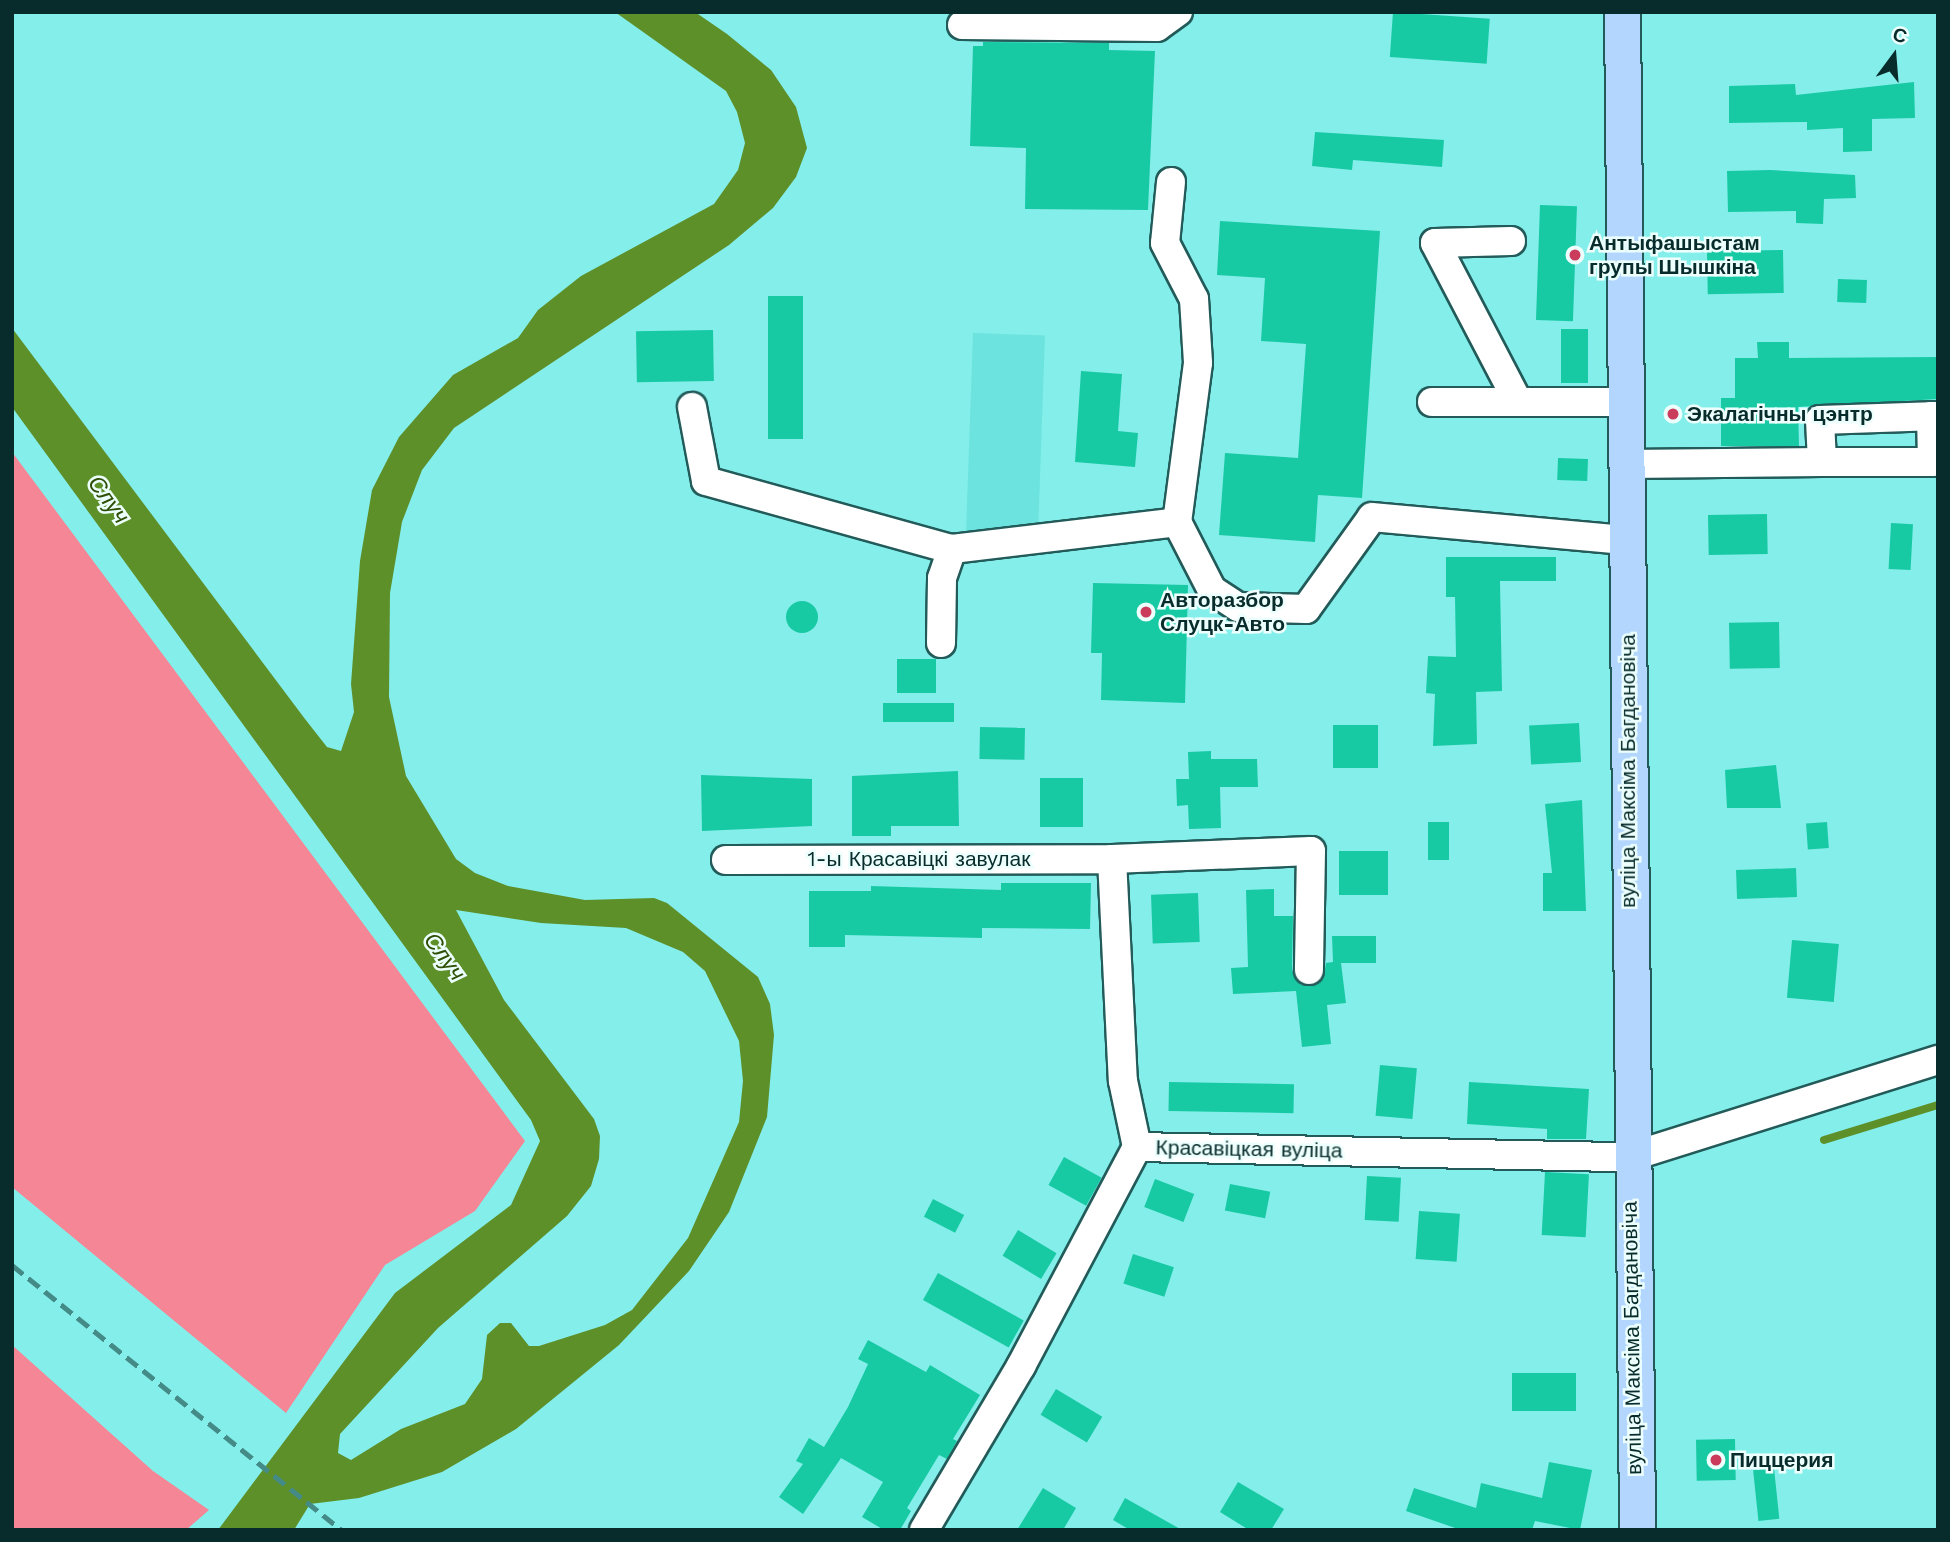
<!DOCTYPE html>
<meta charset="utf-8">
<style>
body{margin:0}
#map{position:relative;width:1950px;height:1542px;overflow:hidden;background:#84eeea;font-family:"Work Sans",sans-serif}
div>[style]{position:absolute}
[style*='--x']{left:calc(var(--x)*1px);top:calc(var(--y)*1px);width:calc(var(--w)*1px);rotate:calc(var(--a)*1deg)}
.built>*{inset:0;background:#6ce3de;transform-origin:0 0}
.green>*{inset:0;background:#f48696}
.water>*{inset:0;background:#5e902a}
.stream>*{height:8px;margin:-4px;padding:0 4px;transform-origin:4px;border-radius:4px;background:#5e902a}
.building>*{inset:0;background:#17caa4;transform-origin:0 0}
.round{border-radius:50%}
.roads{filter:drop-shadow(2px 0 #225b59) drop-shadow(-2px 0 #225b59) drop-shadow(0 2px #225b59) drop-shadow(0 -2px #225b59)}
.minor>*{height:28px;margin:-14px;padding:0 14px;transform-origin:14px;border-radius:14px;background:#fff}
.major>*{height:35px;margin:-17.5px;padding:0 17.5px;transform-origin:17.5px;border-radius:17.5px;background:#b2d6fe}
.rail>*{height:5px;margin-top:-2.5px;transform-origin:0;background:repeating-linear-gradient(90deg,#448b88 0 14px,transparent 0 21px)}
.dots>*{width:19px;height:19px;translate:-50% -50%;box-sizing:border-box;border:4px solid #ecfffd;border-radius:50%}
span{translate:-50% -50%;white-space:nowrap;text-align:center;line-height:1.15;-webkit-text-stroke:5px #ecfffd;paint-order:stroke}
.poi-label{font-size:21px;color:#082c2b;font-weight:700}
.left{translate:0 -50%;text-align:left}
.street-label{font-size:21px;color:#082c2b}
.water-label{font-size:23px;color:#2e4f05;font-style:italic}
.frame{position:absolute;inset:0;border:14px solid #082c2b;pointer-events:none}
.north{position:absolute;left:1859px;top:21px;width:70px;height:70px;-webkit-text-stroke:5px #ecfffd;paint-order:stroke;rotate:16deg;font-size:19px;font-weight:700;line-height:28px;text-align:center;color:#082c2b}
.north::after{content:'';display:block;margin:auto;width:24px;height:32px;background:#082c2b;clip-path:polygon(50% 0,100% 100%,50% 72%,0 100%)}
</style>
<div id="map">
<div class="built">
<div style="left:973px;top:333px;width:72px;height:198px;rotate:2deg"></div>
</div>
<div class="green">
<div style="clip-path:polygon(12px 452px,525px 1141px,475px 1211px,385px 1265px,286px 1413px,12px 1187px)"></div>
<div style="clip-path:polygon(12px 1345px,153px 1471px,209px 1510px,186px 1530px,12px 1530px)"></div>
</div>
<div class="water">
<div style="clip-path:polygon(evenodd,615px 12px,695px 12px,727px 34px,771px 70px,796px 107px,807px 148px,796px 177px,773px 208px,729px 245px,454px 428px,422px 470px,402px 522px,390px 593px,389px 697px,406px 776px,456px 859px,475px 873px,508px 886px,585px 900px,654px 898px,667px 903px,758px 977px,770px 1004px,774px 1035px,767px 1117px,729px 1212px,689px 1271px,619px 1345px,516px 1429px,442px 1472px,359px 1498px,310px 1504px,294px 1530px,218px 1530px,395px 1293px,511px 1205px,540px 1141px,531px 1120px,12px 407px,12px 328px,305px 719px,327px 747px,341px 751px,354px 712px,351px 684px,360px 561px,372px 490px,399px 437px,453px 375px,518px 338px,538px 310px,581px 276px,714px 204px,738px 170px,745px 143px,737px 112px,726px 91px,615px 12px,456px 910px,541px 923px,626px 928px,683px 952px,705px 971px,739px 1041px,743px 1081px,739px 1122px,688px 1238px,632px 1310px,605px 1325px,539px 1346px,529px 1346px,511px 1323px,500px 1323px,487px 1335px,482px 1379px,465px 1404px,401px 1429px,351px 1460px,338px 1453px,340px 1434px,438px 1328px,567px 1216px,591px 1186px,599px 1159px,600px 1136px,594px 1119px,504px 1000px,456px 910px)"></div>
</div>
<div class="stream">
<div style="--x:1824;--y:1140;--w:119;--a:-17.1"></div>
</div>
<div class="building">
<div style="left:1393px;top:12px;width:97px;height:45px;rotate:4deg"></div>
<div style="clip-path:polygon(983px 42px,1109px 43px,1109px 50px,1155px 51px,1148px 210px,1025px 209px,1026px 148px,970px 146px,973px 46px,983px 46px)"></div>
<div style="clip-path:polygon(1914px 82px,1915px 118px,1872px 119px,1872px 151px,1843px 152px,1843px 128px,1807px 130px,1807px 122px,1729px 123px,1729px 86px,1795px 84px,1796px 95px)"></div>
<div style="clip-path:polygon(1315px 132px,1444px 140px,1442px 167px,1353px 160px,1352px 170px,1312px 166px)"></div>
<div style="clip-path:polygon(1770px 170px,1855px 175px,1856px 198px,1824px 199px,1823px 224px,1796px 223px,1796px 211px,1728px 212px,1727px 171px)"></div>
<div style="left:1540px;top:205px;width:37px;height:115px;rotate:2deg"></div>
<div style="clip-path:polygon(1220px 221px,1380px 231px,1362px 498px,1318px 495px,1315px 542px,1219px 535px,1225px 453px,1298px 458px,1306px 344px,1261px 341px,1265px 278px,1217px 275px)"></div>
<div style="left:1783px;top:250px;width:43px;height:76px;rotate:89deg"></div>
<div style="left:1838px;top:279px;width:29px;height:23px;rotate:2deg"></div>
<div style="left:768px;top:296px;width:35px;height:143px"></div>
<div style="left:1561px;top:329px;width:27px;height:54px"></div>
<div style="left:713px;top:330px;width:51px;height:77px;rotate:89deg"></div>
<div style="clip-path:polygon(1757px 342px,1789px 342px,1789px 358px,1938px 357px,1938px 399px,1798px 407px,1799px 446px,1721px 446px,1721px 398px,1735px 398px,1735px 358px,1758px 358px)"></div>
<div style="clip-path:polygon(1081px 371px,1122px 374px,1118px 431px,1138px 433px,1135px 467px,1075px 462px)"></div>
<div style="left:1558px;top:458px;width:30px;height:22px;rotate:2deg"></div>
<div style="left:1767px;top:514px;width:40px;height:59px;rotate:89deg"></div>
<div style="left:1891px;top:523px;width:22px;height:46px;rotate:3deg"></div>
<div style="clip-path:polygon(1446px 557px,1556px 557px,1556px 581px,1500px 581px,1502px 691px,1476px 692px,1477px 744px,1433px 746px,1435px 694px,1426px 693px,1428px 656px,1456px 657px,1455px 597px,1446px 597px)"></div>
<div style="clip-path:polygon(1093px 583px,1188px 585px,1185px 703px,1101px 700px,1102px 653px,1091px 653px)"></div>
<div class="round" style="left:786px;top:601px;width:32px;height:32px"></div>
<div style="left:1779px;top:622px;width:46px;height:50px;rotate:89deg"></div>
<div style="left:897px;top:659px;width:39px;height:34px"></div>
<div style="left:954px;top:703px;width:19px;height:71px;rotate:90deg"></div>
<div style="left:1579px;top:723px;width:39px;height:50px;rotate:87deg"></div>
<div style="left:1333px;top:725px;width:45px;height:43px"></div>
<div style="left:980px;top:727px;width:45px;height:32px;rotate:1deg"></div>
<div style="clip-path:polygon(1211px 751px,1211px 759px,1257px 759px,1258px 787px,1220px 787px,1221px 828px,1189px 829px,1188px 805px,1177px 806px,1176px 779px,1189px 779px,1188px 752px)"></div>
<div style="clip-path:polygon(1776px 765px,1781px 808px,1727px 808px,1725px 770px)"></div>
<div style="clip-path:polygon(958px 771px,959px 826px,891px 826px,891px 836px,852px 836px,852px 776px)"></div>
<div style="clip-path:polygon(701px 775px,812px 779px,812px 826px,702px 831px)"></div>
<div style="left:1040px;top:778px;width:43px;height:49px"></div>
<div style="clip-path:polygon(1582px 800px,1586px 911px,1543px 911px,1543px 873px,1552px 873px,1545px 804px)"></div>
<div style="left:1428px;top:822px;width:21px;height:38px"></div>
<div style="left:1827px;top:822px;width:26px;height:21px;rotate:86deg"></div>
<div style="left:1339px;top:851px;width:49px;height:44px"></div>
<div style="left:1796px;top:868px;width:29px;height:60px;rotate:88deg"></div>
<div style="clip-path:polygon(1001px 883px,1091px 883px,1090px 929px,982px 928px,982px 938px,845px 935px,845px 947px,809px 947px,809px 891px,871px 891px,871px 886px,1001px 890px)"></div>
<div style="clip-path:polygon(1274px 889px,1274px 916px,1293px 916px,1292px 970px,1301px 985px,1316px 985px,1323px 979px,1326px 963px,1333px 962px,1332px 936px,1376px 936px,1376px 963px,1341px 963px,1346px 1003px,1327px 1005px,1331px 1044px,1302px 1047px,1296px 991px,1233px 994px,1231px 968px,1248px 967px,1246px 890px)"></div>
<div style="left:1198px;top:893px;width:49px;height:47px;rotate:88deg"></div>
<div style="left:1792px;top:940px;width:47px;height:58px;rotate:5deg"></div>
<div style="left:1380px;top:1065px;width:37px;height:51px;rotate:5deg"></div>
<div style="left:1169px;top:1082px;width:125px;height:29px;rotate:1deg"></div>
<div style="clip-path:polygon(1469px 1082px,1589px 1089px,1586px 1139px,1547px 1139px,1547px 1129px,1467px 1124px)"></div>
<div style="left:1064px;top:1157px;width:43px;height:32px;rotate:29deg"></div>
<div style="left:1545px;top:1172px;width:44px;height:63px;rotate:3deg"></div>
<div style="left:1367px;top:1176px;width:34px;height:44px;rotate:3deg"></div>
<div style="left:1155px;top:1179px;width:42px;height:30px;rotate:21deg"></div>
<div style="left:1230px;top:1184px;width:41px;height:27px;rotate:11deg"></div>
<div style="left:933px;top:1199px;width:35px;height:20px;rotate:27deg"></div>
<div style="left:1419px;top:1211px;width:41px;height:48px;rotate:4deg"></div>
<div style="left:1018px;top:1230px;width:45px;height:30px;rotate:31deg"></div>
<div style="left:1133px;top:1254px;width:43px;height:31px;rotate:18deg"></div>
<div style="left:938px;top:1273px;width:98px;height:31px;rotate:29deg"></div>
<div style="clip-path:polygon(868px 1340px,926px 1372px,930px 1365px,980px 1395px,953px 1439px,957px 1441px,947px 1459px,939px 1455px,907px 1508px,911px 1511px,900px 1530px,884px 1530px,862px 1517px,883px 1482px,841px 1458px,803px 1514px,779px 1497px,803px 1464px,796px 1461px,809px 1438px,824px 1447px,848px 1407px,868px 1364px,858px 1359px)"></div>
<div style="left:1512px;top:1373px;width:64px;height:38px"></div>
<div style="left:1056px;top:1389px;width:54px;height:30px;rotate:31deg"></div>
<div style="left:1735px;top:1439px;width:41px;height:39px;rotate:89deg"></div>
<div style="clip-path:polygon(1549px 1462px,1592px 1470px,1580px 1530px,1535px 1521px,1532px 1530px,1461px 1530px,1406px 1511px,1414px 1488px,1476px 1508px,1481px 1483px,1542px 1498px)"></div>
<div style="left:1774px;top:1468px;width:51px;height:21px;rotate:84deg"></div>
<div style="clip-path:polygon(1238px 1482px,1284px 1509px,1271px 1530px,1249px 1530px,1220px 1512px)"></div>
<div style="clip-path:polygon(1043px 1488px,1076px 1508px,1063px 1530px,1017px 1530px)"></div>
<div style="clip-path:polygon(1125px 1498px,1182px 1530px,1130px 1530px,1113px 1520px)"></div>
</div>
<div class="roads">
<div class="minor">
<div style="--x:962;--y:25;--w:195;--a:0.6"></div>
<div style="--x:1157;--y:27;--w:26;--a:-36"></div>
<div style="--x:1171;--y:182;--w:61;--a:95.6"></div>
<div style="--x:1165;--y:243;--w:63;--a:62.6"></div>
<div style="--x:1194;--y:299;--w:64;--a:86.4"></div>
<div style="--x:1198;--y:363;--w:160;--a:97.5"></div>
<div style="--x:1177;--y:522;--w:76;--a:62.8"></div>
<div style="--x:1212;--y:590;--w:31;--a:33"></div>
<div style="--x:1238;--y:607;--w:68;--a:1.7"></div>
<div style="--x:1306;--y:609;--w:113;--a:-54.3"></div>
<div style="--x:1372;--y:517;--w:256;--a:5.2"></div>
<div style="--x:1511;--y:241;--w:76;--a:178.5"></div>
<div style="--x:1435;--y:243;--w:179;--a:62.4"></div>
<div style="--x:1432;--y:402;--w:194;--a:0"></div>
<div style="--x:692;--y:407;--w:75;--a:79.3"></div>
<div style="--x:706;--y:481;--w:255;--a:15.5"></div>
<div style="--x:952;--y:549;--w:227;--a:-6.8"></div>
<div style="--x:1822;--y:462;--w:110;--a:0"></div>
<div style="--x:1932;--y:462;--w:46;--a:-91.2"></div>
<div style="--x:1626;--y:464;--w:196;--a:-0.6"></div>
<div style="--x:1822;--y:462;--w:42;--a:-92.7"></div>
<div style="--x:1820;--y:420;--w:118;--a:-1.9"></div>
<div style="--x:941;--y:643;--w:65;--a:-89.1"></div>
<div style="--x:942;--y:578;--w:31;--a:-71"></div>
<div style="--x:1112;--y:859;--w:222;--a:87.2"></div>
<div style="--x:1123;--y:1081;--w:67;--a:78"></div>
<div style="--x:726;--y:860;--w:386;--a:-0.1"></div>
<div style="--x:1112;--y:859;--w:199;--a:-2.3"></div>
<div style="--x:1311;--y:851;--w:119;--a:91"></div>
<div style="--x:924;--y:1530;--w:191;--a:-59.4"></div>
<div style="--x:1021;--y:1366;--w:248;--a:-62.1"></div>
<div style="--x:1137;--y:1147;--w:493;--a:1.2"></div>
<div style="--x:1630;--y:1157;--w:323;--a:-17.5"></div>
</div>
<div class="major">
<div style="--x:1622;--y:12;--w:1518;--a:89.43"></div>
</div>
</div>
<div class="rail">
<div style="--x:12;--y:1265;--w:423;--a:38.8"></div>
</div>
<div class="dots">
<div style="left:1575px;top:255px;background:#cb3c5c"></div>
<div style="left:1673px;top:414px;background:#cb3c5c"></div>
<div style="left:1146px;top:612px;background:#cb3c5c"></div>
<div style="left:1716px;top:1460px;background:#cb3c5c"></div>
</div>
<div class="poi-label">
<span class="left" style="left:1589px;top:255px">Антыфашыстам<br>групы Шышкіна</span>
<span class="left" style="left:1687px;top:414px">Экалагічны цэнтр</span>
<span class="left" style="left:1160px;top:612px">Авторазбор<br>Слуцк-Авто</span>
<span class="left" style="left:1730px;top:1460px">Пиццерия</span>
</div>
<div class="street-label">
<span style="left:1628px;top:771px;rotate:-90deg">вуліца Максіма Багдановіча</span>
<span style="left:919px;top:859px">1-ы Красавіцкі завулак</span>
<span style="left:1249px;top:1149px;rotate:1deg">Красавіцкая вуліца</span>
<span style="left:1632px;top:1338px;rotate:-91deg">вуліца Максіма Багдановіча</span>
</div>
<div class="water-label">
<span style="left:108px;top:500px;rotate:54deg">Случ</span>
<span style="left:444px;top:957px;rotate:54deg">Случ</span>
</div>
<div class="frame"></div>
<div class="north">С</div>
</div>
